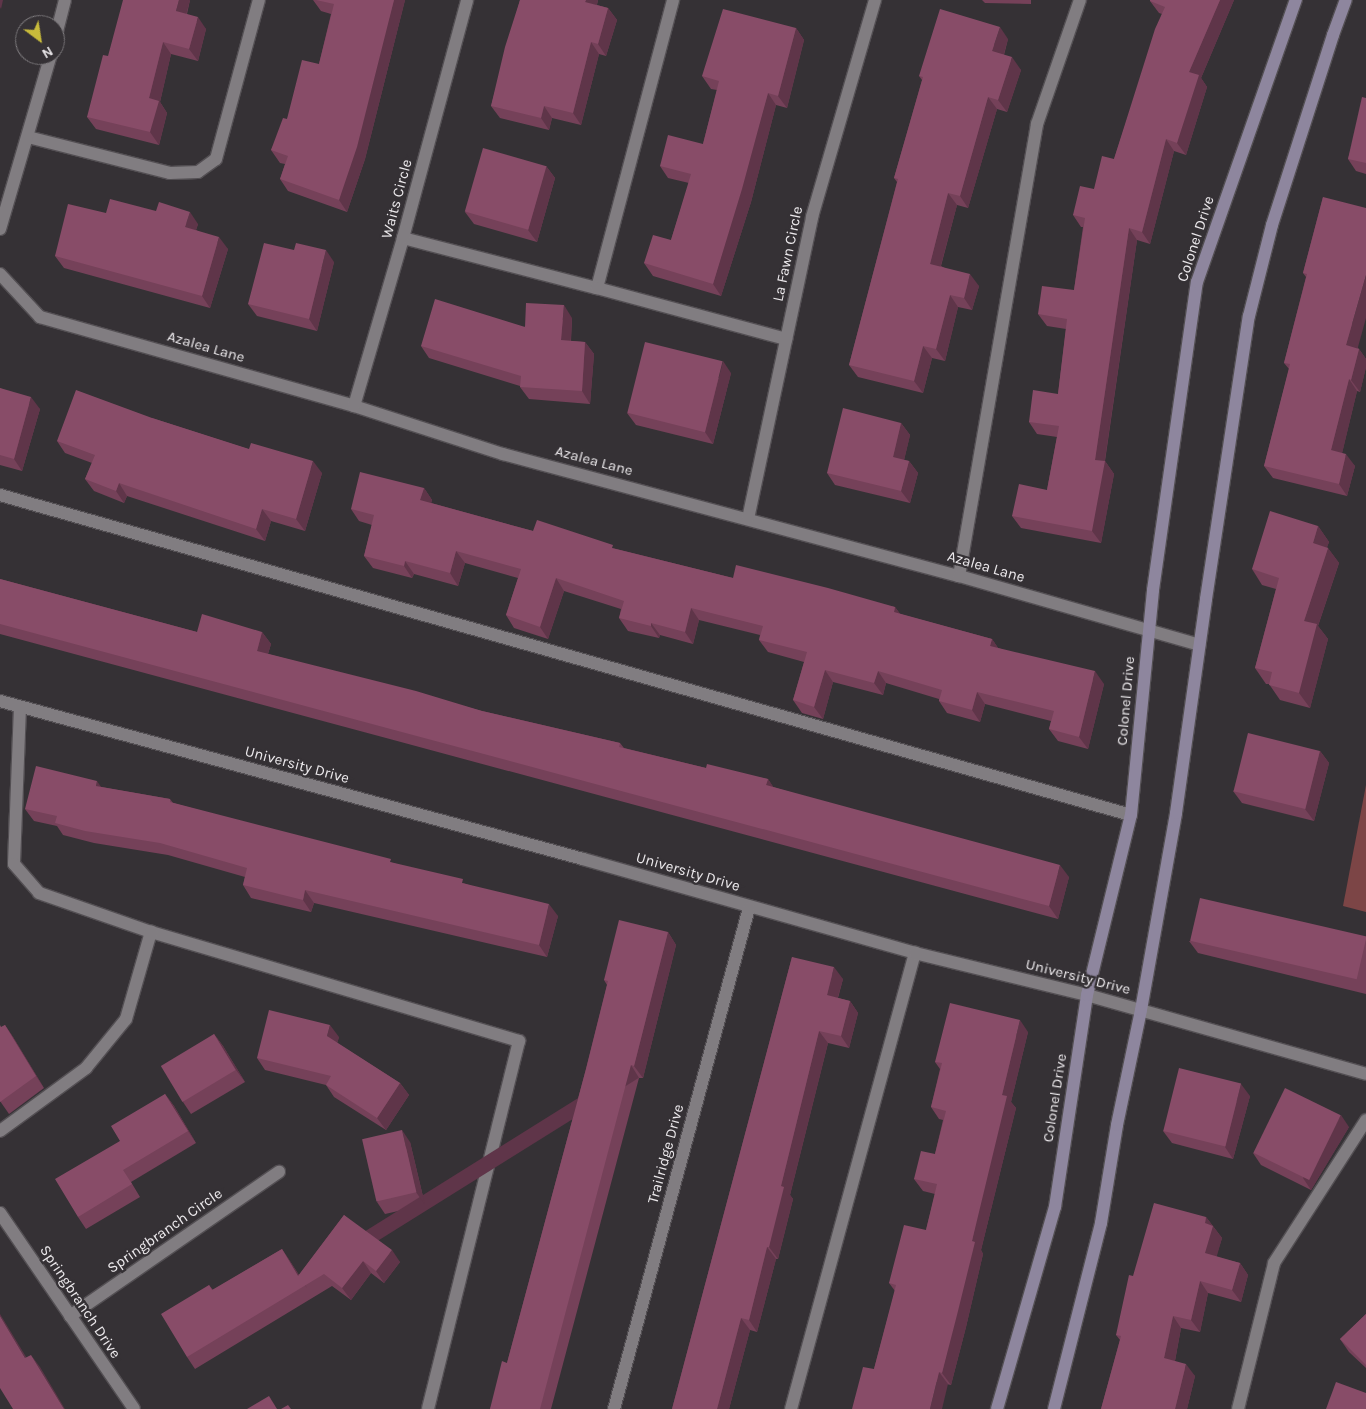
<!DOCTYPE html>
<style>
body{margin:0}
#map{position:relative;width:1366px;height:1409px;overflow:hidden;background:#353135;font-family:Karla,sans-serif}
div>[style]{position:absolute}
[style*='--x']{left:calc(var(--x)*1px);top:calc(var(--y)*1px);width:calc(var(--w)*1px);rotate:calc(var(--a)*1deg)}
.green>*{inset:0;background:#7c4546}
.roads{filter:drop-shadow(1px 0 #534f53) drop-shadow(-1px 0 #534f53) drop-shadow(0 1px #534f53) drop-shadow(0 -1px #534f53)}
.lane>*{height:12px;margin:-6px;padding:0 6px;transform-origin:6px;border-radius:6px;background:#817d81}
.street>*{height:12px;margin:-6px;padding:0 6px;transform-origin:6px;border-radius:6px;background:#817d81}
.secondary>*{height:12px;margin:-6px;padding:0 6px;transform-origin:6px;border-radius:6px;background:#8e869e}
.wall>*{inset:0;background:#754159}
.shaded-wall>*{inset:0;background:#5f3549;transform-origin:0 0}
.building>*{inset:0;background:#884c68;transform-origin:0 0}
span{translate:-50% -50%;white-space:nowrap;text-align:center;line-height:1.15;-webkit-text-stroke:4.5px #353135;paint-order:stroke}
.street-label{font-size:15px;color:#ece9ec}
.north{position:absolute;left:15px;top:15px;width:50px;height:50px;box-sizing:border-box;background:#353135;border:1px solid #7e7b7e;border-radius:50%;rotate:149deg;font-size:14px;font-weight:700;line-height:20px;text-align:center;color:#ece9ec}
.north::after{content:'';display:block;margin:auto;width:18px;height:22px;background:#c8bb3b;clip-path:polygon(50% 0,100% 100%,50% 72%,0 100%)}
</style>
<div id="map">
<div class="green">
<div style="clip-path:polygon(1366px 785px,1366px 912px,1343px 906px)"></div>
</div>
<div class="roads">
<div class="lane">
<div style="--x:28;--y:137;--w:146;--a:14.2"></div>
<div style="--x:170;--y:173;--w:28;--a:-2"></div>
<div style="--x:198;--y:172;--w:22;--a:-36"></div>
<div style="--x:216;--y:159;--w:165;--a:-74.9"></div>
<div style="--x:403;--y:238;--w:200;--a:14.5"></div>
<div style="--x:597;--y:288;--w:298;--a:-75.2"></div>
<div style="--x:597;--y:288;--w:196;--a:15.1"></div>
<div style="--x:0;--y:495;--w:1175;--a:15.8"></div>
<div style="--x:959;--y:576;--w:459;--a:-80.2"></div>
<div style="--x:1037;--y:124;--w:131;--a:-70.9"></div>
<div style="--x:20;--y:707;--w:157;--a:92.2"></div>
<div style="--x:14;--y:864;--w:38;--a:49"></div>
<div style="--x:39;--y:893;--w:119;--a:19.2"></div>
<div style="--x:151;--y:932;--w:384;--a:16.5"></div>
<div style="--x:519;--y:1041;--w:379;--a:103.9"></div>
<div style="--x:0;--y:1131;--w:107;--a:-36.2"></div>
<div style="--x:86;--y:1068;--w:63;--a:-50.8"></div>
<div style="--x:126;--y:1019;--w:91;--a:-74"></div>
<div style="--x:791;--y:1409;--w:473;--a:-74.8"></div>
<div style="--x:1238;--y:1409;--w:150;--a:-76.1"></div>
<div style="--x:1274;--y:1263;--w:170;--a:-57.2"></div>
</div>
<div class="street">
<div style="--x:55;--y:39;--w:40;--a:-75.6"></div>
<div style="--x:0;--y:229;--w:181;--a:-73.7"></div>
<div style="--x:0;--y:274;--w:59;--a:47.1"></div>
<div style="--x:40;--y:317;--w:326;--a:15.8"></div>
<div style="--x:354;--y:406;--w:157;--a:17.9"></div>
<div style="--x:503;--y:454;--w:472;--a:15"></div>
<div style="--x:959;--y:576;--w:250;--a:16"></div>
<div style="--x:354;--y:406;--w:175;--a:-73.7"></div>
<div style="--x:403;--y:238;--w:246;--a:-74.9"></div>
<div style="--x:748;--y:519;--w:309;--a:-78"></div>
<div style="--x:812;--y:217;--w:226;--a:-73.8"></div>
<div style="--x:0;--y:701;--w:604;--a:15.16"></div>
<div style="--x:583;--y:859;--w:345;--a:15.8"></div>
<div style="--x:915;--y:953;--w:177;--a:13.7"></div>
<div style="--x:1087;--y:995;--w:290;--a:15.8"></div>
<div style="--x:0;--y:1213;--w:237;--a:55.6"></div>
<div style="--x:70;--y:1316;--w:254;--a:-34.6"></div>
<div style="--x:614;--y:1409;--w:519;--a:-74.92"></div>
</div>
<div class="secondary">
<div style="--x:997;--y:1409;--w:210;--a:-74"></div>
<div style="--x:1055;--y:1207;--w:214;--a:-81.4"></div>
<div style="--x:1087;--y:995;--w:185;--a:-76.3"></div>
<div style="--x:1131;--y:815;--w:226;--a:-84.4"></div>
<div style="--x:1153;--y:590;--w:311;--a:-81.9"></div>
<div style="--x:1197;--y:282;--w:299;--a:-70.7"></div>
<div style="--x:1054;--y:1409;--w:192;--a:-75.8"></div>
<div style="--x:1101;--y:1223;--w:99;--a:-80.7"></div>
<div style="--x:1117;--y:1125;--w:117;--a:-78.2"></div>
<div style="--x:1141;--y:1010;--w:200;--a:-79.9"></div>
<div style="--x:1176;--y:813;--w:216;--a:-82"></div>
<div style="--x:1206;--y:599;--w:286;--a:-81.4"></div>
<div style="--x:1249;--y:316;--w:94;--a:-75.8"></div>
<div style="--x:1272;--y:225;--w:200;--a:-72.2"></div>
<div style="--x:1333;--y:35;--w:37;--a:-70"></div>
</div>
</div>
<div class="wall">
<div style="clip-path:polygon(190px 0,187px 14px,206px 29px,198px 61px,171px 54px,160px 102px,167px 113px,159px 145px,96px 129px,87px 117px)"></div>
<div style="clip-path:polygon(313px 0,405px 0,365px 159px,347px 212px,288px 191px,280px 179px,285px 164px,280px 163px,271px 150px,287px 119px,319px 64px,331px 14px,321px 11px)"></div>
<div style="clip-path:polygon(520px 0,598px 0,597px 5px,608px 8px,617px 20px,606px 56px,599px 54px,581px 125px,552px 118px,549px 130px,500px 118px,491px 106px)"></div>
<div style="clip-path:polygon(982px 0,1031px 0,1031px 4px,985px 3px)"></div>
<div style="clip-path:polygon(1150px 0,1234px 0,1201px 78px,1207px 87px,1186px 155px,1174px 151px,1150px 244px,1137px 240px,1105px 461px,1114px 474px,1101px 543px,1021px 528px,1012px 516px,1047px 490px,1057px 437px,1037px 434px,1029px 422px,1058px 394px,1066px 329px,1047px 326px,1038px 314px,1074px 290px,1083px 227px,1081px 227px,1073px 215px,1094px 189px,1114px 159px,1162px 14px,1159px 13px,1150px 1px)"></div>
<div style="clip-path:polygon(796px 28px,804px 40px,787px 108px,776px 105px,751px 202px,721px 296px,653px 276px,644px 263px,671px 240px,689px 183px,668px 178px,660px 166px,703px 144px,717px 90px,711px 89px,702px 76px)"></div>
<div style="clip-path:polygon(1008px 39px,1004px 55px,1021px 70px,1007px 112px,997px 109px,968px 208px,957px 205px,941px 266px,979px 286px,972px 310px,958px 307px,945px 361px,932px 358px,923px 393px,858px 377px,849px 365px,897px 182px,894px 178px,922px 80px,919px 76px)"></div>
<div style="clip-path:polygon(1366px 98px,1366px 174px,1356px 171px,1348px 159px)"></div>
<div style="clip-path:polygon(546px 166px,555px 178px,537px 242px,474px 224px,465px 212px)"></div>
<div style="clip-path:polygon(1323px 197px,1358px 348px,1359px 349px,1366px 359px,1366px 367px,1360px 392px,1357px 391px,1342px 453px,1355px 466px,1347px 496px,1273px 478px,1264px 466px,1289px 369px,1284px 363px,1306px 277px,1303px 273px)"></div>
<div style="clip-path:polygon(106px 213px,198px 224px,196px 230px,228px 249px,210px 308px,64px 268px,55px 256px)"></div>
<div style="clip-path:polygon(334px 262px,317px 331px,257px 316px,248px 304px)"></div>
<div style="clip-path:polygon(572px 318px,571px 341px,585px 342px,594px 354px,590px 404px,529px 399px,520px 387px,520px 386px,429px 358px,421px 346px)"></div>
<div style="clip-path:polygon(731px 373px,713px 444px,636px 425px,627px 413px)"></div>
<div style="clip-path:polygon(0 388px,40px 409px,22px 471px,0 465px)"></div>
<div style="clip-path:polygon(152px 418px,322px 473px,305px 531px,271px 521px,265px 541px,127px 496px,124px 503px,94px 491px,85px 479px,92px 463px,65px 453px,57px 441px)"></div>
<div style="clip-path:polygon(901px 423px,910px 435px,904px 460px,909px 461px,918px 473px,910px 503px,835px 485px,827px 473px)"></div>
<div style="clip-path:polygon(424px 488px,432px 500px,431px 503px,533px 531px,616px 549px,733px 578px,895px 607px,900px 614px,992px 639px,998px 648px,1104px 684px,1088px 749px,1058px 741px,1049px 729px,1051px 721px,985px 704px,980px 722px,947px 713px,939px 701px,939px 699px,886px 683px,883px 695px,833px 682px,823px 719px,802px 713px,793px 700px,804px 662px,768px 652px,759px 640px,760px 635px,699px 620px,693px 644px,660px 635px,659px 638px,628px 631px,619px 618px,621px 609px,564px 591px,548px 639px,514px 628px,506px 615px,518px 578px,465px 563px,458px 586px,414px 574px,412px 578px,373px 568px,364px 556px,372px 525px,359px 521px,351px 509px)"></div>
<div style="clip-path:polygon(1318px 526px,1329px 542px,1327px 547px,1339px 563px,1318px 626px,1328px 639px,1310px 708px,1280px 700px,1269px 684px,1266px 684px,1255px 668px,1276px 589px,1262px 585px,1252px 569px)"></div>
<div style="clip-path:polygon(0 579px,197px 632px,262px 632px,271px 644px,268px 654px,482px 711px,620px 743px,624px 748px,706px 768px,768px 779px,773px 787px,1069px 877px,1058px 919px,0 634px)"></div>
<div style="clip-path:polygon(1320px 751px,1329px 763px,1314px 821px,1242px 803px,1233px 791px)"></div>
<div style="clip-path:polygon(101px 787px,170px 799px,173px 803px,393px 863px,466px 884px,558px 916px,547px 957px,314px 903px,311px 912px,251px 898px,243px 885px,245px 877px,168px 855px,94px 843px,63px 835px,57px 826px,34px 821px,25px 809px)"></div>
<div style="clip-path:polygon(668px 932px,676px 945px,643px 1078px,639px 1078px,551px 1409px,490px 1409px,507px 1363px,586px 1069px,607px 985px,604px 980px)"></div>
<div style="clip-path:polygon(1366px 937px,1366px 994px,1198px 953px,1189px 941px)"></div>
<div style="clip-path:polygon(792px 957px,843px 979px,838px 998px,850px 1001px,858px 1013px,849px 1048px,828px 1043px,790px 1195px,793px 1199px,778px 1259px,776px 1259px,757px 1332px,750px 1330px,729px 1409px,672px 1409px)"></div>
<div style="clip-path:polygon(5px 1025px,13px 1037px,44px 1088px,9px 1114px,0 1101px,2px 1027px)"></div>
<div style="clip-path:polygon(1028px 1032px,1011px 1102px,1016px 1108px,981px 1250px,983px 1254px,966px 1327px,951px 1385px,874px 1369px,895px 1291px,889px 1283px,926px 1230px,935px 1194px,923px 1191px,914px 1179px,935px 1154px,943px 1120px,939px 1119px,931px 1107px,940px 1069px,935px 1062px)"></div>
<div style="clip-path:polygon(214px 1034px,223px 1046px,245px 1082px,191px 1114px,183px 1102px)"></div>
<div style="clip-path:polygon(339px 1037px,337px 1043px,400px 1083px,409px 1095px,386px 1130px,334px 1097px,326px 1085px,265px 1070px,257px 1058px)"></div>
<div style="clip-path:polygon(165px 1094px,174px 1106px,196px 1143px,131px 1182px,140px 1197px,86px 1229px,78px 1217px,120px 1141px)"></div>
<div style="clip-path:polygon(1250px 1096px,1233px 1159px,1172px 1143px,1163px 1131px)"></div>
<div style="clip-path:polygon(1349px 1127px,1311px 1190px,1261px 1165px,1253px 1153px)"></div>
<div style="clip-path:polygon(410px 1142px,425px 1205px,385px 1214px,377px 1202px)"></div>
<div style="clip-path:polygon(344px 1215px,400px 1262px,384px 1283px,371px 1273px,351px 1300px,332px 1286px,195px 1369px,187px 1357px,209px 1285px,213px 1290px,282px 1249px,299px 1275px)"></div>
<div style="clip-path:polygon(1206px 1217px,1222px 1238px,1216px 1257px,1240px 1263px,1248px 1275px,1241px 1302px,1208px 1293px,1200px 1332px,1181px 1328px,1175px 1361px,1195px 1376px,1187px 1409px,1101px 1409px,1120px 1340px,1116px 1335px)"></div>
<div style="clip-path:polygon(1366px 1314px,1366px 1368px,1349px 1352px,1340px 1339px)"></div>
</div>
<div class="shaded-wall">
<div style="clip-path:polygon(0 0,3px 0,1px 9px,0 7px)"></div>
<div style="clip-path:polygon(179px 0,190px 0,184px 23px,176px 11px)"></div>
<div style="clip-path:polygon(394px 0,405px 0,365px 159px,347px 212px,339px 200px)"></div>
<div style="clip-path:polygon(586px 0,598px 0,594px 14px,585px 2px)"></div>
<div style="clip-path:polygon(1220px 0,1234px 0,1201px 78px,1207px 87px,1186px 155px,1177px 143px,1189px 72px)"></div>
<div style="clip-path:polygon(608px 8px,617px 20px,606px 56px,598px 44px)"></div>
<div style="clip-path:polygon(198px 17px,206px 29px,198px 61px,189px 49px)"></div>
<div style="clip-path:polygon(1000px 27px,1008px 39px,1001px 64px,992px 51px)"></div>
<div style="clip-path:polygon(796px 28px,804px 40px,787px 108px,778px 96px)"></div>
<div style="clip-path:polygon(163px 42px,171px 54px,160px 102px,167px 113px,159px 145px,150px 132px,149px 98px)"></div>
<div style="clip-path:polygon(591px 42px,599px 54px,581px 125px,573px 113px)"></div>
<div style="clip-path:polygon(1012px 57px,1021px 70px,1007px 112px,998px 100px)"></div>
<div style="clip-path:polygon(768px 93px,776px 105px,751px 202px,721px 296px,713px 284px)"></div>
<div style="clip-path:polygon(988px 97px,997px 109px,968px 208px,960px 196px)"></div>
<div style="clip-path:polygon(544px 106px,552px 118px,549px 130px,541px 118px)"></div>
<div style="clip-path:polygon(1166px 139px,1174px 151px,1150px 244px,1142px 232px)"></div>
<div style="clip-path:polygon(546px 166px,555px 178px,537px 242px,528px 230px)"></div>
<div style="clip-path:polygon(948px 193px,957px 205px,938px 276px,930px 264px)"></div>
<div style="clip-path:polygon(190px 212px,198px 224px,193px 239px,185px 227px)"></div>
<div style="clip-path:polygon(1129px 228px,1137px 240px,1104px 466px,1105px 461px,1114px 474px,1101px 543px,1092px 531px,1095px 460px)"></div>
<div style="clip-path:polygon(219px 237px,228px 249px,210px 308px,202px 296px)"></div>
<div style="clip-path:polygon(326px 250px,334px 262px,317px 331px,309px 319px)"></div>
<div style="clip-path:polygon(970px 274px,979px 286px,972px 310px,964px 298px)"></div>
<div style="clip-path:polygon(1366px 275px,1366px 318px,1355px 358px,1346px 345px)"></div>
<div style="clip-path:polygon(950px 295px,958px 307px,945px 361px,936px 349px)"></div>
<div style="clip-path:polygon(564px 305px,572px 318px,570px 353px,561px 340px)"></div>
<div style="clip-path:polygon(585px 342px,594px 354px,590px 404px,582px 391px)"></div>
<div style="clip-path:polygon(923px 346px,932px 358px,923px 393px,914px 381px)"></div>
<div style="clip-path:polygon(1359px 349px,1366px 359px,1366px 367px,1360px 392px,1351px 380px)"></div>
<div style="clip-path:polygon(723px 361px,731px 373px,713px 444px,705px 432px)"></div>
<div style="clip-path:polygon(1349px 379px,1357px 391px,1340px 462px,1331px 450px)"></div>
<div style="clip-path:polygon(31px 397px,40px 409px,22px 471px,14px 459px)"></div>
<div style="clip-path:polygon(901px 423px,910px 435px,902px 469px,893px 457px)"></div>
<div style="clip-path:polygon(1346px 454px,1355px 466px,1347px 496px,1339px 484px)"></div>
<div style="clip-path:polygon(313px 461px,322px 473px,305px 531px,296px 519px)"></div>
<div style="clip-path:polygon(909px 461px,918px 473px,910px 503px,901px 491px)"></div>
<div style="clip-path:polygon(119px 483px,127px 496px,124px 503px,116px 491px)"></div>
<div style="clip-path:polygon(424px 488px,432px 500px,429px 513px,420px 500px)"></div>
<div style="clip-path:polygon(262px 509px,271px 521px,265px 541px,256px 529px)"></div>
<div style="clip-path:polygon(1318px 526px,1329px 542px,1323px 558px,1313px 543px)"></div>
<div style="clip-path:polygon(1328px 548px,1339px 563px,1318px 626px,1328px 639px,1310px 708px,1299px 693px,1304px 621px)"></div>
<div style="clip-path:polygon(456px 551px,465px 563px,458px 586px,450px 573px)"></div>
<div style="clip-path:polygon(405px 561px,414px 574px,412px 578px,404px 566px)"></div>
<div style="clip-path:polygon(556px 578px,564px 591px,548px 639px,540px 627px)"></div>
<div style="clip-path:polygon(895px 607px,904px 619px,894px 612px)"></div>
<div style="clip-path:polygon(691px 608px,699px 620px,693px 644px,685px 632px)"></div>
<div style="clip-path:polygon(651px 623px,660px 635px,659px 638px,651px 626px)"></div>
<div style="clip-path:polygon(262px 632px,271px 644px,265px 663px,257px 651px)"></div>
<div style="clip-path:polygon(992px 639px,1000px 651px,990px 646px)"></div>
<div style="clip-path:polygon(825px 670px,833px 682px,823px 719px,814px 707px)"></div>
<div style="clip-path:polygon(878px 671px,886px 683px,883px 695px,874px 683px)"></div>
<div style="clip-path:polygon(1095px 671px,1104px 684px,1088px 749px,1079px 737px)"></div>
<div style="clip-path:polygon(977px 692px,985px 704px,980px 722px,972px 710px)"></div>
<div style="clip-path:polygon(1320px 751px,1329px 763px,1314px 821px,1305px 809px)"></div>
<div style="clip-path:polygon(768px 779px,776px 791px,766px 785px)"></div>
<div style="clip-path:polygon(97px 781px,106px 794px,96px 786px)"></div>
<div style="clip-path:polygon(1060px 865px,1069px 877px,1058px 919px,1049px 906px)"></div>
<div style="clip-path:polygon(305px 890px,314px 903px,311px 912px,303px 900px)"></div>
<div style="clip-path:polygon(549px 904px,558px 916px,547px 957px,539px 945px)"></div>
<div style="clip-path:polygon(668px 932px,676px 945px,643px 1078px,634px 1066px)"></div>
<div style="clip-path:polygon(834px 967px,843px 979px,835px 1007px,827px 995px)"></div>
<div style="clip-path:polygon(850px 1001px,858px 1013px,849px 1048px,841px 1036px)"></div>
<div style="clip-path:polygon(1020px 1020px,1028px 1032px,1011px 1102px,1016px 1108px,981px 1250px,983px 1254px,966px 1327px,951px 1385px,942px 1373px,972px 1241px,1002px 1095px)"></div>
<div style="clip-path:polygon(5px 1025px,13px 1037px,44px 1088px,36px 1076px)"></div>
<div style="clip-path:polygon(330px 1025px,339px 1037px,336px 1048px,327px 1036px)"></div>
<div style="clip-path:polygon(819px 1031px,828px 1043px,790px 1195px,793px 1199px,778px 1259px,769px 1247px,781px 1186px)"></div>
<div style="clip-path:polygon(214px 1034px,223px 1046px,245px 1082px,236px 1070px)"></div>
<div style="left:631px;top:1065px;width:15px;height:356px;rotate:58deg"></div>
<div style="clip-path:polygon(400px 1083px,409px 1095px,386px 1130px,377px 1118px)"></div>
<div style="clip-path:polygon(1241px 1084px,1250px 1096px,1233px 1159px,1225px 1147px)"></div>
<div style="clip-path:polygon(165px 1094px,174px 1106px,196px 1143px,188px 1131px)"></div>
<div style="clip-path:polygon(1341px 1115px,1349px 1127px,1311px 1190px,1303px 1178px)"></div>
<div style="clip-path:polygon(402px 1130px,410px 1142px,425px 1205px,416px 1192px)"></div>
<div style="clip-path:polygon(1206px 1217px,1222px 1238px,1214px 1266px,1205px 1253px,1205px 1223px)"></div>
<div style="clip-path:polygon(767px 1247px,776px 1259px,757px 1332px,749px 1320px)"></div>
<div style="clip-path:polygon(282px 1249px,290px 1261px,307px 1288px,298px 1276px)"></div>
<div style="clip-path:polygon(392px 1250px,400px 1262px,384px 1283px,376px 1271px)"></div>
<div style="clip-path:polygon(363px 1261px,371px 1273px,351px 1300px,342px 1288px)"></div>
<div style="clip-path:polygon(1240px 1263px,1248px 1275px,1241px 1302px,1232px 1290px)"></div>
<div style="clip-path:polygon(1200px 1281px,1208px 1293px,1200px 1332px,1191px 1320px)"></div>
<div style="clip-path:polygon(0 1314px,34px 1370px,25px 1358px,0 1316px)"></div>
<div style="clip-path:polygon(1173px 1316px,1181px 1328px,1173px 1371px,1164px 1358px)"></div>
<div style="clip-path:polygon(741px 1318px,750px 1330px,729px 1409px,717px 1409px)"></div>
<div style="clip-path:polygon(31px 1355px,40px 1367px,65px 1409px,64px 1409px)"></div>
<div style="clip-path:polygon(1186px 1364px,1195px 1376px,1187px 1409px,1175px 1409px)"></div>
<div style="clip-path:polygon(939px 1372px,948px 1384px,942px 1409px,930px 1409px)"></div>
</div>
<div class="building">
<div style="clip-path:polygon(123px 0,179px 0,176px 11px,198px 17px,189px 49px,163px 42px,149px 98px,159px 101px,150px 132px,87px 117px,103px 55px,108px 56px)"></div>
<div style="clip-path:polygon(316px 0,394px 0,357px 147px,339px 200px,280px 179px,288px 156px,271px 150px,283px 118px,287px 119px,302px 60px,319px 64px,334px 4px)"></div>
<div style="clip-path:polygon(520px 0,586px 0,585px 2px,608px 8px,598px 44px,591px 42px,573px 113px,544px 106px,541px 118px,491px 106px,505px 47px)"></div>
<div style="clip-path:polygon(1150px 0,1220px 0,1189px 72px,1199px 75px,1177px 143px,1166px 139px,1142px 232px,1129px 228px,1095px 460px,1105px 461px,1092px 531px,1012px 516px,1019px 484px,1047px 490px,1059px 426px,1029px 422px,1033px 390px,1058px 394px,1067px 319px,1038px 314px,1042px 286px,1074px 290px,1085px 218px,1073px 215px,1080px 186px,1094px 189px,1102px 156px,1114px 159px,1155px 29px,1165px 7px,1150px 1px)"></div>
<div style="clip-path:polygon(723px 9px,796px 28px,778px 96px,768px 93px,742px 189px,713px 284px,644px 263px,653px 235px,671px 240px,691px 174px,660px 166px,668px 135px,703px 144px,719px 81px,702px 76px)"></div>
<div style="clip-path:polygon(940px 9px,1000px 27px,992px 51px,1012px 57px,998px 100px,988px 97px,960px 196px,948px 193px,930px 264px,970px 274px,964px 298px,950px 295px,936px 349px,923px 346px,914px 381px,849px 365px,898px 179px,894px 178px,923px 77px,919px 76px)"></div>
<div style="clip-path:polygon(1362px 97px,1366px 98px,1366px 163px,1348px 159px)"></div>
<div style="left:483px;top:148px;width:66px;height:66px;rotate:16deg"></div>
<div style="clip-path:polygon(1323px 197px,1366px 208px,1366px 275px,1346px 345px,1359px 349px,1351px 380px,1349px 379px,1331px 450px,1346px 454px,1339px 484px,1264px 466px,1290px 364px,1284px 363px,1307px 274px,1303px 273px)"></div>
<div style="clip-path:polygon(110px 199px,156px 211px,159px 202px,190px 212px,185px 227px,219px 237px,202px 296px,55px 256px,68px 204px,106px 213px)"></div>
<div style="clip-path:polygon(264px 243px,294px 250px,296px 243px,326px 250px,309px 319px,248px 304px)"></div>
<div style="clip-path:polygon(435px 299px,525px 327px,526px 303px,564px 305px,561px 340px,585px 342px,582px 391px,520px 387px,521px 376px,421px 346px)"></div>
<div style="left:645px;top:342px;width:80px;height:73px;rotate:14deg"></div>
<div style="clip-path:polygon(0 388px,31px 397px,14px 459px,0 455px)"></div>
<div style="clip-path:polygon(76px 390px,152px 418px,249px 449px,251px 443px,313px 461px,296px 519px,262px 509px,256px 529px,119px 483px,116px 491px,85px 479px,95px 455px,57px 441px)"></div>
<div style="clip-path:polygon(843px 408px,901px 423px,893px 457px,909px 461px,901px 491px,827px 473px)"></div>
<div style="clip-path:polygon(360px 472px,424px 488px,420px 500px,533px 531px,537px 520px,613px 545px,612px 548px,733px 578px,736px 565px,828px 588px,895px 607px,894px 612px,992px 639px,990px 646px,1095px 671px,1079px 737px,1049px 729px,1054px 711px,977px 692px,972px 710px,939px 701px,942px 690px,878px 671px,874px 683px,825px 670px,814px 707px,793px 700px,807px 652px,759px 640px,763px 626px,691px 608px,685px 632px,651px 623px,651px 626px,619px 618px,624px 601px,556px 578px,540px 627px,506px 615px,521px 569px,456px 551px,450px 573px,405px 561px,404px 566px,364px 556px,374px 515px,351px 509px)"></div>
<div style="clip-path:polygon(1270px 511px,1318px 526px,1313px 543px,1328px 548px,1304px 621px,1317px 624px,1299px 693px,1269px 685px,1272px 672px,1255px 668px,1279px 578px,1252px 569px)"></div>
<div style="clip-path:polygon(0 579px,197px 632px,202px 614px,262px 632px,257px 651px,416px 691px,482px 711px,620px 743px,619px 747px,706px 768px,707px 764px,768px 779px,766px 785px,1060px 865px,1049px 906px,0 624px)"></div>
<div style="left:1248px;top:733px;width:74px;height:60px;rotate:14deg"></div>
<div style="clip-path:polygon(36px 766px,97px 781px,96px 786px,170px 799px,170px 802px,391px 859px,390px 862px,463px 879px,462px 883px,549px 904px,539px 945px,305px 890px,303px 900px,243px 885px,247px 868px,160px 843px,85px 831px,55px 823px,57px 816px,25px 809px)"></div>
<div style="left:1200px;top:898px;width:171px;height:44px;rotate:13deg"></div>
<div style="clip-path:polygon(619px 920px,668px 932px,634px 1066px,631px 1065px,540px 1409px,490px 1409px,502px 1361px,507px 1363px,586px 1069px,608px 981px,604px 980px)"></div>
<div style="clip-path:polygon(792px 957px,834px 967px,827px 995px,850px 1001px,841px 1036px,819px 1031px,781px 1186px,784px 1187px,769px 1247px,767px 1247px,749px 1320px,741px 1318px,717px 1409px,672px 1409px)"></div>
<div style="clip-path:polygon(950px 1003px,1020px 1020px,1002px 1095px,1007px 1096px,972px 1241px,975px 1242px,957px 1315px,942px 1373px,939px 1372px,930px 1409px,852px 1409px,863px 1367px,874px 1369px,896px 1285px,889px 1283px,904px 1225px,926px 1230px,937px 1184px,914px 1179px,921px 1151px,935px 1154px,946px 1111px,931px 1107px,942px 1063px,935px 1062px)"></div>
<div style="clip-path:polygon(269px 1010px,330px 1025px,327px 1036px,400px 1083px,377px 1118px,326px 1085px,331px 1076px,257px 1058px)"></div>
<div style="clip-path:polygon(0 1025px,1px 1027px,5px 1025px,36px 1076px,0 1102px)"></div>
<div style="left:214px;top:1034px;width:42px;height:62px;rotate:59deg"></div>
<div style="left:1179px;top:1068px;width:64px;height:65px;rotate:14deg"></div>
<div style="left:1285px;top:1088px;width:62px;height:72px;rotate:26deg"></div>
<div style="clip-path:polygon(165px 1094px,188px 1131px,123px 1170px,132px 1184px,78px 1217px,55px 1179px,120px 1141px,111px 1126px)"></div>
<div style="left:402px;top:1130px;width:64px;height:41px;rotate:77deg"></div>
<div style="clip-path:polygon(1154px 1203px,1206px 1217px,1205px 1223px,1213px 1226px,1205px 1253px,1240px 1263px,1232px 1290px,1200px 1281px,1191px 1320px,1173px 1316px,1164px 1358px,1186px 1364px,1175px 1409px,1101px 1409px,1121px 1336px,1116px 1335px,1129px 1275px,1133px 1276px)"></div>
<div style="clip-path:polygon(344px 1215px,392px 1250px,376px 1271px,363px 1261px,342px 1288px,324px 1274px,187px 1357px,161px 1314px,209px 1285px,212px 1290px,282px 1249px,298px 1276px)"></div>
<div style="clip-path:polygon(1366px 1314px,1366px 1365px,1340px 1339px)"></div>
<div style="clip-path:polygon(0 1316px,25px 1358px,31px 1355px,64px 1409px,13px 1409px,0 1388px)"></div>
<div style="clip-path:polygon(1336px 1382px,1366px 1393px,1366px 1409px,1326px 1409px)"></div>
<div style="clip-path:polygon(269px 1396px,277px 1409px,247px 1409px)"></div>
<div style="clip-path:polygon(288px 1405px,291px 1409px,281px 1409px)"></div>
</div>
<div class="street-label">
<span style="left:397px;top:199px;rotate:-75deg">Waits Circle</span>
<span style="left:1196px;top:239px;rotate:-72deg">Colonel Drive</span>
<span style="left:788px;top:254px;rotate:-78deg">La Fawn Circle</span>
<span style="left:206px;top:347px;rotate:16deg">Azalea Lane</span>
<span style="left:594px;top:461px;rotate:15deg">Azalea Lane</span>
<span style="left:986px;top:567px;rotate:16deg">Azalea Lane</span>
<span style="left:1126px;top:701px;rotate:-85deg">Colonel Drive</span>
<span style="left:297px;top:765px;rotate:15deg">University Drive</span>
<span style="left:688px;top:872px;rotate:16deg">University Drive</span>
<span style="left:1078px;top:977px;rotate:14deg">University Drive</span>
<span style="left:1055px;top:1098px;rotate:-81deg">Colonel Drive</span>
<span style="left:666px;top:1154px;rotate:-75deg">Trailridge Drive</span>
<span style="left:165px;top:1231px;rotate:-35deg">Springbranch Circle</span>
<span style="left:80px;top:1302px;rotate:56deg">Springbranch Drive</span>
</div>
<div class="north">N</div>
</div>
